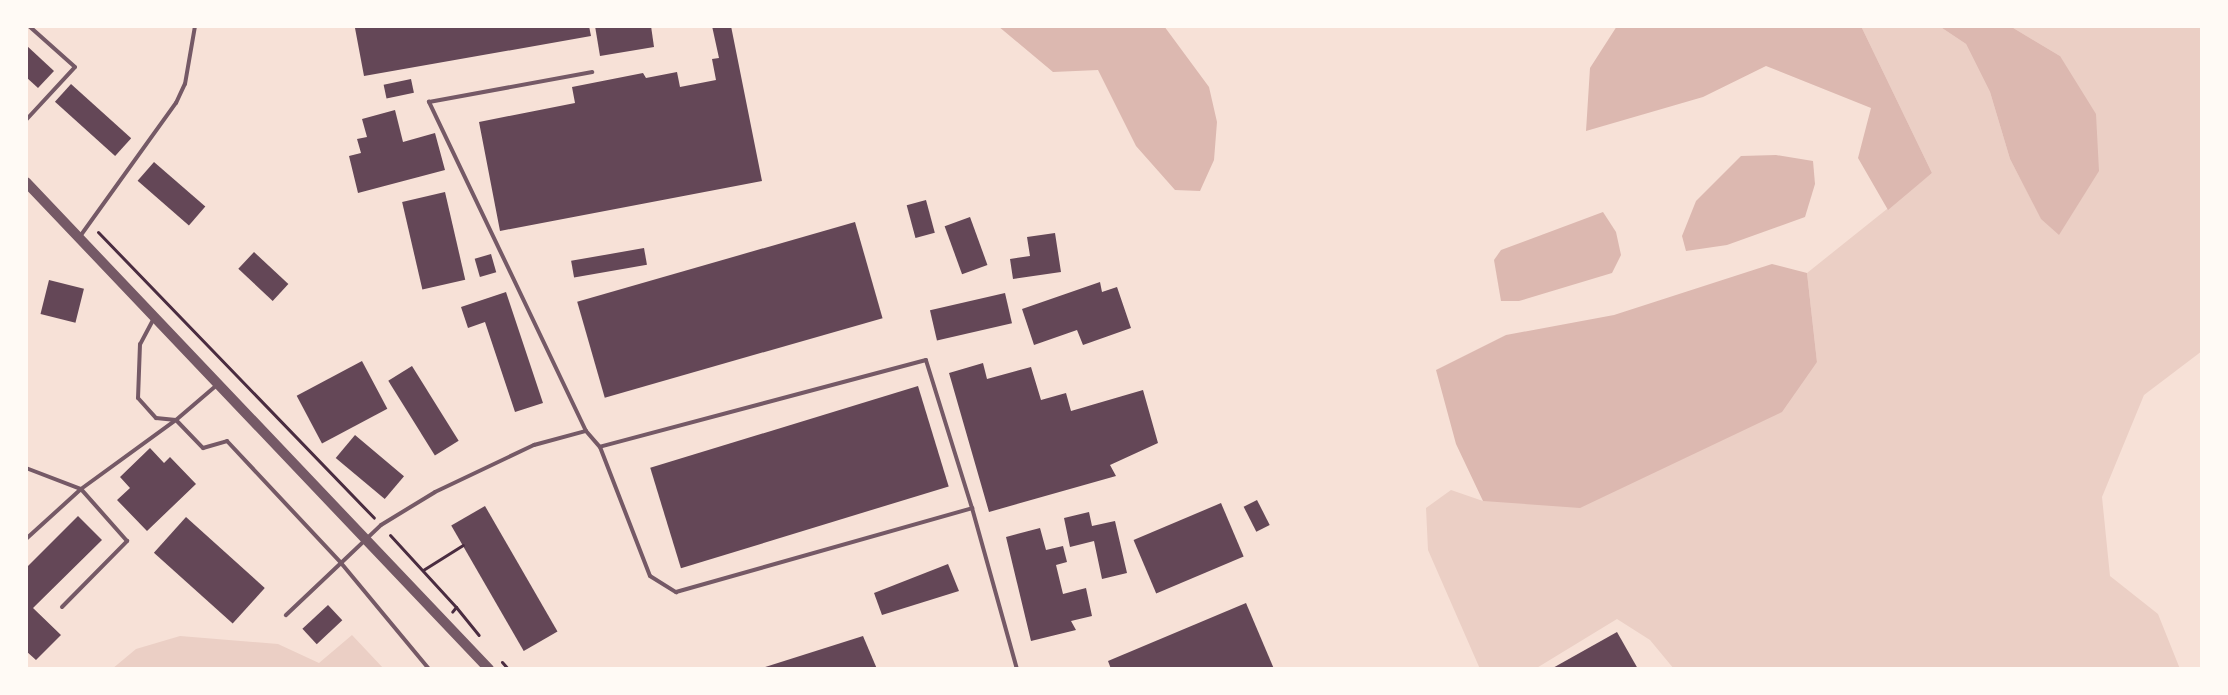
<!DOCTYPE html>
<style>
body{margin:0}
#map{position:relative;width:2228px;height:695px;overflow:hidden;background:#f7e1d7;font-family:Overpass,sans-serif}
div>[style]{position:absolute}
[style*='--x']{left:calc(var(--x)*1px);top:calc(var(--y)*1px);width:calc(var(--w)*1px);rotate:calc(var(--a)*1deg)}
.green>*{inset:0;background:#ebcfc5}
.water>*{inset:0;background:#dcb8b0}
.building>*{inset:0;background:#644757;transform-origin:0 0}
.path>*{height:3px;margin:-1.5px;padding:0 1.5px;transform-origin:1.5px;border-radius:1.5px;background:#4a2c40}
.service>*{height:4px;margin:-2px;padding:0 2px;transform-origin:2px;border-radius:2px;background:#755966}
.tertiary>*{height:10px;margin:-5px;padding:0 5px;transform-origin:5px;border-radius:5px;background:#755966}
span{translate:-50% -50%;white-space:nowrap;text-align:center;line-height:1.15;-webkit-text-stroke:7px #fffaf5;paint-order:stroke}
.frame{position:absolute;inset:0;border:28px solid #fffaf5;pointer-events:none}
</style>
<div id="map">
<div class="green">
<div style="clip-path:polygon(1861px 26px,1939px 26px,1966px 44px,1990px 92px,2010px 159px,2041px 218px,2060px 56px,2010px 26px,2202px 26px,2202px 351px,2144px 395px,2102px 497px,2110px 576px,2158px 614px,2180px 669px,1674px 669px,1650px 640px,1617px 619px,1535px 669px,1480px 669px,1428px 550px,1426px 508px,1451px 490px,1483px 501px,1817px 362px,1807px 273px,1932px 173px)"></div>
<div style="clip-path:polygon(352px 635px,384px 669px,112px 669px,136px 649px,180px 636px,278px 644px,319px 663px)"></div>
</div>
<div class="water">
<div style="clip-path:polygon(998px 26px,1164px 26px,1209px 87px,1217px 122px,1214px 160px,1200px 191px,1175px 190px,1136px 146px,1098px 70px,1053px 72px)"></div>
<div style="clip-path:polygon(1617px 26px,1861px 26px,1932px 173px,1888px 210px,1858px 158px,1871px 108px,1766px 66px,1703px 97px,1586px 131px,1590px 68px)"></div>
<div style="clip-path:polygon(1939px 26px,2010px 26px,2060px 56px,2096px 114px,2099px 171px,2059px 235px,2041px 219px,2010px 159px,1990px 92px,1966px 44px)"></div>
<div style="clip-path:polygon(1776px 155px,1813px 161px,1815px 184px,1805px 217px,1727px 245px,1686px 251px,1682px 236px,1696px 201px,1741px 156px)"></div>
<div style="clip-path:polygon(1603px 212px,1616px 232px,1621px 255px,1612px 273px,1519px 301px,1501px 301px,1494px 260px,1501px 250px)"></div>
<div style="clip-path:polygon(1772px 264px,1807px 273px,1817px 362px,1782px 412px,1580px 508px,1483px 501px,1456px 444px,1436px 370px,1506px 335px,1614px 315px)"></div>
</div>
<div class="building">
<div style="clip-path:polygon(369px 26px,589px 26px,591px 36px,364px 76px,355px 28px)"></div>
<div style="clip-path:polygon(595px 26px,651px 26px,654px 47px,600px 56px)"></div>
<div style="clip-path:polygon(712px 26px,731px 26px,762px 181px,500px 231px,479px 122px,575px 103px,572px 87px,643px 73px,646px 78px,677px 72px,680px 87px,716px 80px,712px 59px,719px 58px)"></div>
<div style="clip-path:polygon(26px 45px,54px 71px,38px 88px,26px 77px)"></div>
<div style="left:411px;top:79px;width:14px;height:28px;rotate:78deg"></div>
<div style="left:71px;top:84px;width:81px;height:24px;rotate:42deg"></div>
<div style="clip-path:polygon(395px 110px,403px 142px,435px 133px,445px 170px,358px 193px,349px 156px,361px 153px,357px 139px,367px 137px,362px 119px)"></div>
<div style="left:154px;top:162px;width:68px;height:25px;rotate:41deg"></div>
<div style="left:445px;top:192px;width:90px;height:44px;rotate:77deg"></div>
<div style="left:926px;top:200px;width:34px;height:20px;rotate:75deg"></div>
<div style="left:970px;top:217px;width:51px;height:27px;rotate:70deg"></div>
<div style="left:855px;top:222px;width:100px;height:289px;rotate:74deg"></div>
<div style="clip-path:polygon(1055px 233px,1061px 272px,1013px 279px,1010px 259px,1030px 256px,1027px 237px)"></div>
<div style="left:644px;top:248px;width:17px;height:74px;rotate:80deg"></div>
<div style="left:254px;top:252px;width:47px;height:23px;rotate:43deg"></div>
<div style="left:491px;top:254px;width:19px;height:17px;rotate:74deg"></div>
<div style="left:49px;top:280px;width:36px;height:35px;rotate:14deg"></div>
<div style="clip-path:polygon(1100px 282px,1102px 292px,1117px 287px,1131px 328px,1083px 345px,1077px 330px,1034px 345px,1022px 309px)"></div>
<div style="clip-path:polygon(506px 292px,543px 403px,515px 412px,485px 322px,468px 328px,461px 307px)"></div>
<div style="left:1005px;top:293px;width:31px;height:77px;rotate:77deg"></div>
<div style="left:362px;top:361px;width:54px;height:74px;rotate:62deg"></div>
<div style="clip-path:polygon(983px 363px,987px 379px,1031px 367px,1041px 400px,1066px 393px,1071px 411px,1143px 390px,1158px 443px,1110px 465px,1116px 476px,989px 512px,949px 373px)"></div>
<div style="left:412px;top:366px;width:88px;height:28px;rotate:58deg"></div>
<div style="left:918px;top:386px;width:105px;height:280px;rotate:73deg"></div>
<div style="left:355px;top:435px;width:64px;height:30px;rotate:40deg"></div>
<div style="clip-path:polygon(150px 448px,164px 463px,170px 457px,196px 484px,147px 531px,117px 500px,130px 488px,120px 477px)"></div>
<div style="left:1257px;top:500px;width:28px;height:15px;rotate:63deg"></div>
<div style="left:1221px;top:503px;width:58px;height:95px;rotate:67deg"></div>
<div style="left:485px;top:506px;width:145px;height:39px;rotate:60deg"></div>
<div style="clip-path:polygon(1089px 512px,1092px 526px,1115px 521px,1127px 573px,1102px 579px,1094px 541px,1070px 547px,1064px 518px)"></div>
<div style="clip-path:polygon(78px 516px,102px 540px,33px 608px,61px 635px,36px 660px,26px 651px,26px 568px)"></div>
<div style="left:186px;top:517px;width:106px;height:48px;rotate:42deg"></div>
<div style="clip-path:polygon(1040px 528px,1046px 550px,1063px 546px,1067px 562px,1056px 565px,1063px 594px,1086px 588px,1092px 616px,1071px 621px,1076px 630px,1031px 641px,1006px 537px)"></div>
<div style="clip-path:polygon(948px 564px,959px 591px,882px 615px,874px 593px)"></div>
<div style="clip-path:polygon(1246px 603px,1274px 669px,1111px 669px,1108px 661px)"></div>
<div style="left:328px;top:605px;width:21px;height:35px;rotate:47deg"></div>
<div style="clip-path:polygon(1617px 632px,1638px 669px,1551px 669px)"></div>
<div style="clip-path:polygon(863px 636px,877px 669px,762px 669px,762px 668px)"></div>
</div>
<div class="path">
<div style="--x:98;--y:232;--w:397;--a:46"></div>
<div style="--x:390;--y:535;--w:98;--a:47.5"></div>
<div style="--x:456;--y:607;--w:6;--a:129"></div>
<div style="--x:423;--y:570;--w:47;--a:-32"></div>
<div style="--x:456;--y:607;--w:36;--a:51"></div>
<div style="--x:502;--y:662;--w:9;--a:49"></div>
</div>
<div class="service">
<div style="--x:26;--y:120;--w:72;--a:-47.2"></div>
<div style="--x:75;--y:67;--w:62;--a:-138.3"></div>
<div style="--x:81;--y:235;--w:163;--a:-54.3"></div>
<div style="--x:176;--y:103;--w:21;--a:-65"></div>
<div style="--x:185;--y:84;--w:59;--a:-80.2"></div>
<div style="--x:153;--y:320;--w:27;--a:118"></div>
<div style="--x:140;--y:344;--w:54;--a:92.1"></div>
<div style="--x:138;--y:398;--w:27;--a:48"></div>
<div style="--x:156;--y:418;--w:20;--a:6"></div>
<div style="--x:176;--y:420;--w:55;--a:-40.6"></div>
<div style="--x:586;--y:431;--w:21;--a:49"></div>
<div style="--x:600;--y:447;--w:138;--a:68.8"></div>
<div style="--x:650;--y:576;--w:31;--a:32"></div>
<div style="--x:676;--y:592;--w:308;--a:-15.8"></div>
<div style="--x:972;--y:508;--w:155;--a:-107.3"></div>
<div style="--x:926;--y:360;--w:337;--a:165.1"></div>
<div style="--x:26;--y:468;--w:59;--a:20.9"></div>
<div style="--x:81;--y:489;--w:74;--a:137.7"></div>
<div style="--x:972;--y:508;--w:167;--a:74.4"></div>
<div style="--x:62;--y:607;--w:93;--a:-45.4"></div>
<div style="--x:127;--y:541;--w:69;--a:-131.5"></div>
<div style="--x:81;--y:489;--w:117;--a:-36"></div>
<div style="--x:176;--y:420;--w:39;--a:46"></div>
<div style="--x:203;--y:448;--w:25;--a:-16"></div>
<div style="--x:227;--y:441;--w:167;--a:46.9"></div>
<div style="--x:341;--y:563;--w:76;--a:136.6"></div>
<div style="--x:429;--y:669;--w:138;--a:-129.7"></div>
<div style="--x:341;--y:563;--w:55;--a:-43.5"></div>
<div style="--x:381;--y:525;--w:63;--a:-31.4"></div>
<div style="--x:435;--y:492;--w:110;--a:-25.4"></div>
<div style="--x:534;--y:445;--w:54;--a:-15.1"></div>
<div style="--x:586;--y:431;--w:365;--a:-115.5"></div>
<div style="--x:429;--y:102;--w:166;--a:-10.4"></div>
</div>
<div class="tertiary">
<div style="--x:26;--y:182;--w:672;--a:46.45"></div>
</div>
<div class="frame"></div>
</div>
